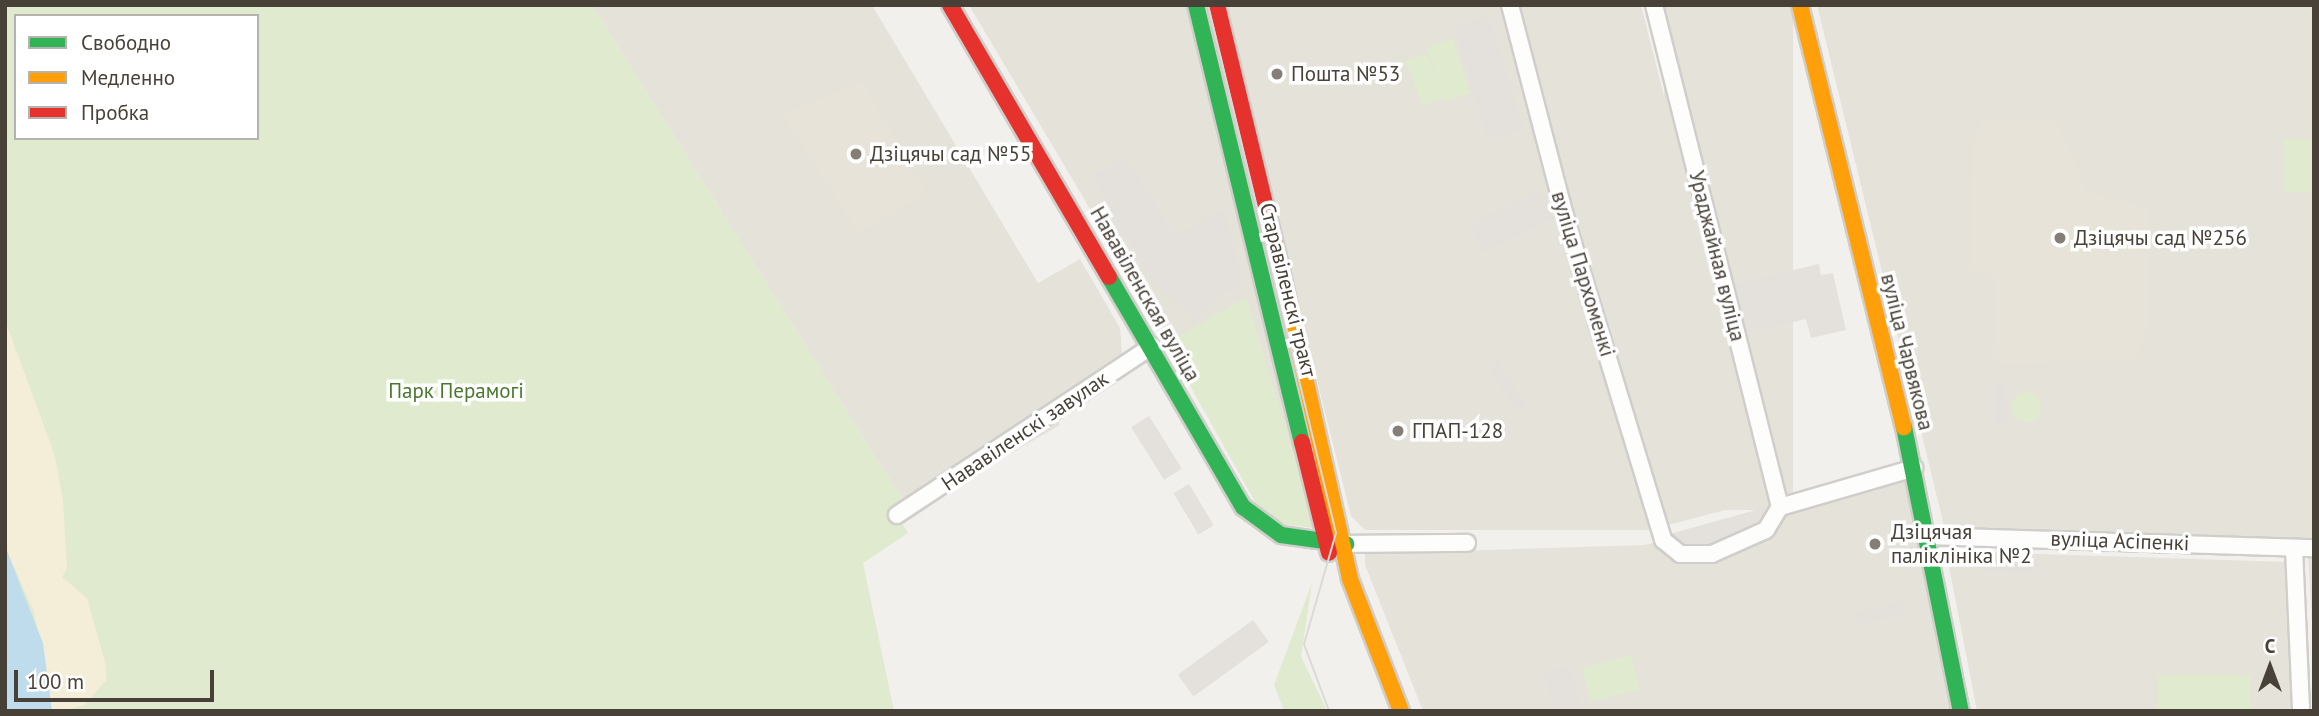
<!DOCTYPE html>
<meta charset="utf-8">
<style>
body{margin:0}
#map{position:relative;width:2319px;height:716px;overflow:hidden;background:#f2f0ec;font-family:"PT Sans",sans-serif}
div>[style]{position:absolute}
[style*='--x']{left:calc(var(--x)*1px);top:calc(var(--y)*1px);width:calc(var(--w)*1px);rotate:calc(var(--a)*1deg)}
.residential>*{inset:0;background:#e5e2da;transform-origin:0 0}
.education>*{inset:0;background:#e8e3d8}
.green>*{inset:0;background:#e0eace;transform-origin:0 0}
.round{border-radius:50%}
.sand>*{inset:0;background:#f4eed8}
.parking>*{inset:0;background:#e4e1dd;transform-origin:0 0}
.water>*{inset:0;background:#bfdced}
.roads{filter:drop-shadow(2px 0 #d0ceca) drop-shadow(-2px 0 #d0ceca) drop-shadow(0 2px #d0ceca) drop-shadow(0 -2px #d0ceca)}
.street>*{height:16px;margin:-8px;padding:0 8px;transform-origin:8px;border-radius:8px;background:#fdfdfc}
.fast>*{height:16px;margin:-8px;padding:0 8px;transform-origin:8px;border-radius:8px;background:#30b455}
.slow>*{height:16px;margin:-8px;padding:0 8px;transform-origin:8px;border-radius:8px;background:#ff9f0a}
.jam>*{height:16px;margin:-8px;padding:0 8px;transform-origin:8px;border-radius:8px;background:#e5322d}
.tram>*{height:2px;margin:-1px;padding:0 1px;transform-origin:1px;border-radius:1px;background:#dadad9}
.dots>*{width:19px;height:19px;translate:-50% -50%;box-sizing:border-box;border:4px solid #fff;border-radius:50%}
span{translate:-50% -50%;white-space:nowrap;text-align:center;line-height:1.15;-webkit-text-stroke:7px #fff;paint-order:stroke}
.poi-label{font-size:21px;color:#484138}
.left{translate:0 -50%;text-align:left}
.street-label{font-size:21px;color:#484138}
.park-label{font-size:21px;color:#4a782d}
.frame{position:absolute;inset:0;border:7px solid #484138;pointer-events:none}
.legend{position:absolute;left:14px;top:14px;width:245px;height:126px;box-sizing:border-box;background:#fff;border:2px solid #b6b3af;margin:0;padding:9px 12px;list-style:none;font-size:21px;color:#484138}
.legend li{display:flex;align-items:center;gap:14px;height:35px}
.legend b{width:35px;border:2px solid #b6b3af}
.north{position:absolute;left:2235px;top:632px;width:70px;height:70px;-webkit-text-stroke:5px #fff;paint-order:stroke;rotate:0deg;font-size:19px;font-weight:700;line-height:28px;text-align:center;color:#484138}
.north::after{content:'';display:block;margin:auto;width:24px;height:32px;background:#484138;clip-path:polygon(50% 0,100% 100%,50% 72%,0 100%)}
.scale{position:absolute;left:14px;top:670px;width:200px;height:32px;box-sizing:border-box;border:4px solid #484138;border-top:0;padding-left:9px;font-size:21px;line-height:24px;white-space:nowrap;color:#484138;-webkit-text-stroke:5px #fff;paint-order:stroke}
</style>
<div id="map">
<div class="residential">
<div style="clip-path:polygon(592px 5px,872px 5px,1038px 283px,1080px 259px,1120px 328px,1122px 353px,902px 499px)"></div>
<div style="clip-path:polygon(969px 5px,1194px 5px,1317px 529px,1273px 521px,1169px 344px,1170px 331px,1159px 325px)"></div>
<div style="clip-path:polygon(1223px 5px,1504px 5px,1656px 530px,1365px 530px,1351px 516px)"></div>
<div style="clip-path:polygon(1520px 5px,1641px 5px,1766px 499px,1665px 526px,1571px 212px)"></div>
<div style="left:1664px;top:5px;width:129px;height:505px"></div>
<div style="clip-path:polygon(1817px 5px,2314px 5px,2314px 541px,1945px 530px)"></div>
<div style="clip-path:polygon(1910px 475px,1953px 711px,1423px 711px,1365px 565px,1365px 554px,1644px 545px,1732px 528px)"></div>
<div style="clip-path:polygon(1946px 551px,2289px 562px,2293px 711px,1977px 711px)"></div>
<div style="clip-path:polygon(2308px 553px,2314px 554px,2314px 658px)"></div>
</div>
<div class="education">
<div style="clip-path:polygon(862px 82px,926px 193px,859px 233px,783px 114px)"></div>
<div style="clip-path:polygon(1983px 118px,2056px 119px,2087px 192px,2150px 209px,2150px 319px,2135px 359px,2004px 364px,1993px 355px,1995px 275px,1970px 268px,1973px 144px)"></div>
</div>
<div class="green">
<div style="clip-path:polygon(evenodd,5px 5px,592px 5px,902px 499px,897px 515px,908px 533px,863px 563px,894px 711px,5px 711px,5px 5px,16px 16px,257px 16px,257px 138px,16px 138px,16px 16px)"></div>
<div style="left:1453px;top:39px;width:57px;height:28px;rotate:72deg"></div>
<div style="left:1426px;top:53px;width:48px;height:22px;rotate:69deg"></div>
<div style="left:2284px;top:139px;width:30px;height:53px"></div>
<div style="clip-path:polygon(1246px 297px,1311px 509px,1312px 527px,1286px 525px,1259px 509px,1170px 350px,1179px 336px)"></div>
<div class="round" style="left:2011px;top:392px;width:30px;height:30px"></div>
<div style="clip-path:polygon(1312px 583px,1301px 656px,1327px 711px,1284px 711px,1274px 685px)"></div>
<div style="left:1631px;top:655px;width:35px;height:51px;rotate:75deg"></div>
<div style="left:2158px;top:675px;width:93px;height:35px"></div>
</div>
<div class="sand">
<div style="clip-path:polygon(5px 320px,55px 456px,63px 501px,67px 568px,62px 577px,87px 598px,106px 666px,106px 680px,85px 705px,62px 711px,52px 711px,34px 612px,5px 546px)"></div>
</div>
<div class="parking">
<div style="left:1489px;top:16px;width:118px;height:37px;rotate:73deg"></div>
<div style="clip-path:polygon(1125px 156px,1175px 236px,1225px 209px,1242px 283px,1208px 304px,1196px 322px,1154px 283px,1092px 176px)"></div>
<div style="left:1542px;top:190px;width:31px;height:81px;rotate:65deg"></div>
<div style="clip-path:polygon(1819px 264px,1821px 275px,1833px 273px,1846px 330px,1811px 338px,1806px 319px,1745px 333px,1734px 284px)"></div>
<div style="left:1498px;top:361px;width:52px;height:11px;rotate:58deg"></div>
<div style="clip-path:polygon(1994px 381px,2006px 381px,2008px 424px,1994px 424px)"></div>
<div style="left:1149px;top:416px;width:62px;height:21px;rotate:58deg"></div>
<div style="left:1056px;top:418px;width:8px;height:85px;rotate:60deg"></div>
<div style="left:1189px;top:484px;width:48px;height:18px;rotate:59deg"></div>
<div style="clip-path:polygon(1770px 506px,1771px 520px,1735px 538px,1685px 549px,1675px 547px,1670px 534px)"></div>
<div style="left:1979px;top:560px;width:60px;height:11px;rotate:1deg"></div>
<div style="left:1901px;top:602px;width:12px;height:48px;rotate:76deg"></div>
<div style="left:1253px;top:620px;width:27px;height:93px;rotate:54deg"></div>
<div style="clip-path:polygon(1571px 666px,1581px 711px,1553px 711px,1544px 672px)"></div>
</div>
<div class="water">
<div style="clip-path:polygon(5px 546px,43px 643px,52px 711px,5px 711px)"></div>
</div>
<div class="roads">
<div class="street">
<div style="--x:1510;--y:5;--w:222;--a:75.4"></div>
<div style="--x:1566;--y:220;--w:334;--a:73.1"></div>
<div style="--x:1663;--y:540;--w:22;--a:39"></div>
<div style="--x:1680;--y:554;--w:32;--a:0"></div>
<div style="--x:1712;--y:554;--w:59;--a:-24"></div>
<div style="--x:1766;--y:530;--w:27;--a:-59"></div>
<div style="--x:1654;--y:5;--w:518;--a:75.91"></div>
<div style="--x:1780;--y:507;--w:140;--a:-16.2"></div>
<div style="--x:897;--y:515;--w:306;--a:-33.5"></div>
<div style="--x:1927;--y:536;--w:387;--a:1.8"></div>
<div style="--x:1346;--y:544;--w:121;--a:-0.5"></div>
<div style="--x:2294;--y:548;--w:163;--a:87.5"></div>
</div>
<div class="fast">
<div style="--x:1196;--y:5;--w:450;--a:76.4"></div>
<div style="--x:1109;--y:277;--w:266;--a:59.8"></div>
<div style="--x:1243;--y:507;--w:47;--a:36.4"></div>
<div style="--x:1281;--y:535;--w:66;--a:7.9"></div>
<div style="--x:1904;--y:427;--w:290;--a:78.7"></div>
</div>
<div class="slow">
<div style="--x:1800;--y:5;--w:435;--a:76.2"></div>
<div style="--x:1281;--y:270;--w:317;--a:77.4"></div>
<div style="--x:1350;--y:579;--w:142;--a:68.9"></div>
</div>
<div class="jam">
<div style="--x:950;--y:5;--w:315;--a:59.7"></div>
<div style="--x:1217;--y:5;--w:273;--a:76.4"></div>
<div style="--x:1302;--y:442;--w:114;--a:76.3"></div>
</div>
</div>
<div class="tram">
<div style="--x:1208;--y:5;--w:543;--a:76.37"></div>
<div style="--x:1336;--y:533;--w:116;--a:106.1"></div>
<div style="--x:1304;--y:644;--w:72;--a:69.5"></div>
</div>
<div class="dots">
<div style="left:1277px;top:74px;background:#847e77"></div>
<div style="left:856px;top:154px;background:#847e77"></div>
<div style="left:2060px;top:238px;background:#847e77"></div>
<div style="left:1398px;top:431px;background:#847e77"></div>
<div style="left:1875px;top:544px;background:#847e77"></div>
</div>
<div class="poi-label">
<span class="left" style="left:1291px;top:74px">Пошта №53</span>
<span class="left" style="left:870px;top:154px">Дзіцячы сад №55</span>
<span class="left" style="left:2074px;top:238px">Дзіцячы сад №256</span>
<span class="left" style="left:1412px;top:431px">ГПАП-128</span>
<span class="left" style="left:1891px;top:544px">Дзіцячая<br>паліклініка №2</span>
</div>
<div class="street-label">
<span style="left:1717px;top:256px;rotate:76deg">Ураджайная вуліца</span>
<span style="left:1583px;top:274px;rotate:73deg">вуліца Пархоменкі</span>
<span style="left:1288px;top:290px;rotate:76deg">Старавіленскі тракт</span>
<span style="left:1145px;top:294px;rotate:60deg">Нававіленская вуліца</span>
<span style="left:1907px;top:352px;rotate:76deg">вуліца Чарвякова</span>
<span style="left:1025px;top:431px;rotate:-34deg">Нававіленскі завулак</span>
<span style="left:2120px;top:541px;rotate:2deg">вуліца Асіпенкі</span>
</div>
<div class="park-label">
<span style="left:456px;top:391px">Парк Перамогі</span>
</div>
<div class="frame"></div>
<ul class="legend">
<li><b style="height:9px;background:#30b455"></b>Свободно</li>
<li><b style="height:9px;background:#ff9f0a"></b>Медленно</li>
<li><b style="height:9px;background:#e5322d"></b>Пробка</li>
</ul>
<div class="north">С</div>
<div class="scale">100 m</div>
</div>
